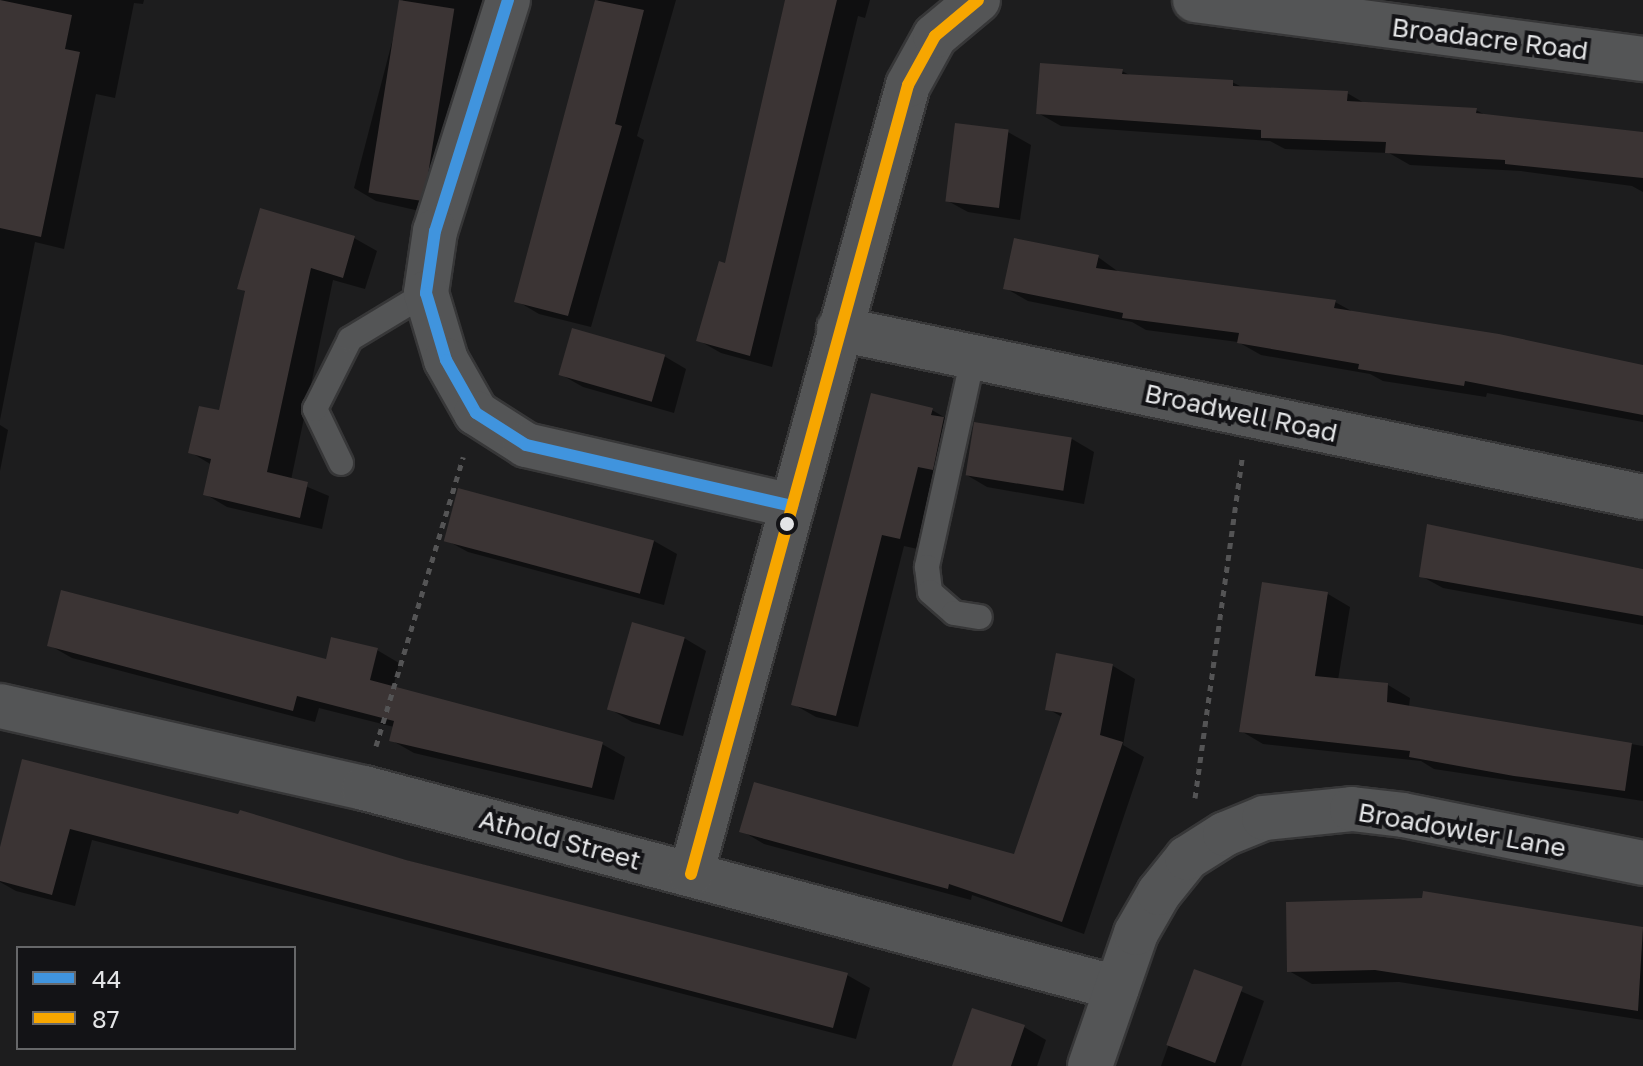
<!DOCTYPE html>
<style>
body{margin:0}
#map{position:relative;width:1643px;height:1066px;overflow:hidden;background:#1d1d1e;font-family:"Golos Text",sans-serif}
div>[style]{position:absolute}
[style*='--x']{left:calc(var(--x)*1px);top:calc(var(--y)*1px);width:calc(var(--w)*1px);rotate:calc(var(--a)*1deg)}
.shadow>*{inset:0;background:#0007}
.building>*{inset:0;background:#3b3434;transform-origin:0 0}
.path>*{height:5px;margin-top:-2.5px;transform-origin:0;background:repeating-linear-gradient(90deg,#545455 0 6px,transparent 0 12px)}
.roads{filter:drop-shadow(2px 0 #373738) drop-shadow(-2px 0 #373738) drop-shadow(0 2px #373738) drop-shadow(0 -2px #373738)}
.lane>*{height:24px;margin:-12px;padding:0 12px;transform-origin:12px;border-radius:12px;background:#545556}
.street>*{height:44px;margin:-22px;padding:0 22px;transform-origin:22px;border-radius:22px;background:#545556}
.bus-1>*{height:12px;margin:-6px;padding:0 6px;transform-origin:6px;border-radius:6px;background:#4094de}
.bus-2>*{height:12px;margin:-6px;padding:0 6px;transform-origin:6px;border-radius:6px;background:#f7a600}
.dots>*{width:22px;height:22px;translate:-50% -50%;box-sizing:border-box;border:4px solid #131316;border-radius:50%}
span{translate:-50% -50%;white-space:nowrap;text-align:center;line-height:1.15;-webkit-text-stroke:8px #131316;paint-order:stroke}
.street-label{font-size:26px;color:#e3e4e6}
.legend{position:absolute;left:16px;top:946px;width:280px;height:104px;box-sizing:border-box;background:#131316;border:2px solid #666769;margin:0;padding:10px 14px;list-style:none;font-size:24px;color:#e3e4e6}
.legend li{display:flex;align-items:center;gap:16px;height:40px}
.legend b{width:40px;border:2px solid #666769}
</style>
<div id="map">
<div class="shadow">
<div style="clip-path:polygon(0 0,144px 0,143px 4px,134px 3px,115px 98px,96px 94px,64px 249px,35px 242px,0 420px)"></div>
<div style="clip-path:polygon(403px 0,484px 0,424px 212px,376px 201px,354px 188px)"></div>
<div style="clip-path:polygon(598px 0,676px 0,637px 136px,644px 140px,591px 327px,539px 314px,517px 301px)"></div>
<div style="clip-path:polygon(790px 0,870px 0,865px 18px,858px 16px,772px 367px,721px 353px,698px 340px,727px 265px)"></div>
<div style="clip-path:polygon(1122px 71px,1133px 77px,1232px 82px,1244px 88px,1347px 93px,1366px 104px,1476px 110px,1487px 116px,1643px 134px,1643px 192px,1632px 186px,1521px 171px,1410px 165px,1389px 153px,1285px 149px,1270px 141px,1061px 126px,1038px 113px)"></div>
<div style="clip-path:polygon(1008px 132px,1031px 145px,1020px 220px,968px 212px,946px 200px)"></div>
<div style="clip-path:polygon(354px 238px,377px 251px,365px 289px,333px 280px,291px 480px,329px 496px,322px 529px,227px 507px,205px 494px,212px 465px,190px 452px,220px 413px,246px 292px,239px 288px)"></div>
<div style="clip-path:polygon(1098px 257px,1120px 273px,1335px 302px,1357px 314px,1643px 366px,1643px 422px,1487px 393px,1486px 397px,1383px 381px,1370px 374px,1261px 355px,1238px 342px,1146px 330px,1132px 322px,1028px 301px,1005px 288px)"></div>
<div style="clip-path:polygon(664px 356px,686px 369px,674px 413px,583px 387px,560px 374px)"></div>
<div style="clip-path:polygon(932px 410px,954px 423px,922px 550px,904px 546px,858px 727px,816px 717px,793px 704px)"></div>
<div style="clip-path:polygon(0 425px,8px 430px,0 471px)"></div>
<div style="clip-path:polygon(1072px 439px,1094px 452px,1084px 504px,987px 487px,965px 474px)"></div>
<div style="clip-path:polygon(460px 491px,654px 541px,677px 554px,664px 605px,468px 552px,446px 540px)"></div>
<div style="clip-path:polygon(1428px 527px,1643px 569px,1643px 625px,1443px 588px,1421px 576px)"></div>
<div style="clip-path:polygon(1328px 594px,1350px 607px,1338px 680px,1388px 685px,1410px 698px,1409px 707px,1643px 746px,1643px 801px,1434px 769px,1421px 761px,1263px 744px,1241px 731px)"></div>
<div style="clip-path:polygon(684px 638px,706px 651px,683px 736px,632px 722px,610px 709px)"></div>
<div style="clip-path:polygon(49px 645px,327px 661px,377px 650px,399px 663px,393px 688px,602px 744px,625px 757px,614px 800px,414px 753px,391px 740px,394px 727px,319px 708px,315px 722px,72px 658px)"></div>
<div style="clip-path:polygon(1058px 655px,1113px 666px,1135px 679px,1123px 745px,1144px 757px,1084px 934px,972px 895px,971px 900px,764px 844px,742px 831px,1015px 857px,1062px 717px,1048px 709px)"></div>
<div style="clip-path:polygon(24px 761px,847px 975px,870px 988px,856px 1039px,92px 840px,75px 906px,16px 891px,0 882px,0 855px)"></div>
<div style="clip-path:polygon(1425px 893px,1643px 929px,1643px 1020px,1399px 982px,1312px 984px,1289px 971px,1424px 900px)"></div>
<div style="clip-path:polygon(1195px 972px,1264px 1001px,1241px 1066px,1161px 1066px)"></div>
<div style="clip-path:polygon(1024px 1027px,1046px 1040px,1037px 1066px,953px 1066px)"></div>
</div>
<div class="building">
<div style="clip-path:polygon(0 0,72px 15px,65px 49px,80px 52px,41px 237px,0 228px)"></div>
<div style="left:399px;top:0;width:56px;height:195px;rotate:9deg"></div>
<div style="clip-path:polygon(595px 0,644px 10px,615px 124px,622px 126px,568px 316px,514px 302px)"></div>
<div style="clip-path:polygon(785px 0,837px 0,750px 356px,696px 341px,719px 261px,725px 263px)"></div>
<div style="clip-path:polygon(1040px 63px,1123px 69px,1122px 74px,1233px 80px,1233px 86px,1348px 91px,1347px 101px,1477px 108px,1476px 113px,1643px 132px,1643px 178px,1505px 164px,1505px 160px,1385px 153px,1386px 142px,1261px 138px,1261px 130px,1036px 114px)"></div>
<div style="left:955px;top:123px;width:54px;height:79px;rotate:7deg"></div>
<div style="clip-path:polygon(260px 208px,355px 236px,343px 278px,311px 268px,267px 472px,308px 482px,300px 518px,203px 495px,211px 459px,188px 453px,199px 406px,219px 410px,245px 291px,237px 289px)"></div>
<div style="clip-path:polygon(1014px 238px,1099px 255px,1096px 268px,1336px 300px,1334px 308px,1499px 334px,1643px 365px,1643px 415px,1465px 381px,1464px 386px,1358px 369px,1359px 364px,1237px 343px,1239px 333px,1122px 318px,1123px 313px,1003px 289px)"></div>
<div style="left:572px;top:328px;width:97px;height:49px;rotate:16deg"></div>
<div style="clip-path:polygon(871px 393px,933px 408px,931px 415px,944px 417px,933px 470px,918px 467px,900px 539px,882px 535px,836px 716px,791px 705px)"></div>
<div style="left:974px;top:422px;width:99px;height:54px;rotate:9deg"></div>
<div style="left:458px;top:488px;width:203px;height:55px;rotate:15deg"></div>
<div style="clip-path:polygon(1427px 524px,1643px 569px,1643px 616px,1419px 577px)"></div>
<div style="clip-path:polygon(1262px 582px,1328px 592px,1315px 676px,1388px 683px,1387px 702px,1632px 743px,1625px 791px,1514px 776px,1409px 757px,1410px 751px,1239px 732px)"></div>
<div style="clip-path:polygon(61px 590px,326px 659px,331px 637px,378px 648px,370px 680px,603px 742px,592px 788px,389px 741px,394px 721px,297px 696px,293px 711px,47px 646px)"></div>
<div style="left:632px;top:622px;width:55px;height:91px;rotate:16deg"></div>
<div style="clip-path:polygon(1056px 653px,1113px 664px,1100px 735px,1123px 742px,1062px 922px,949px 884px,948px 889px,739px 832px,754px 782px,1014px 854px,1062px 713px,1045px 710px)"></div>
<div style="clip-path:polygon(22px 759px,238px 814px,240px 810px,406px 860px,848px 973px,833px 1028px,70px 829px,52px 895px,0 881px,0 847px)"></div>
<div style="clip-path:polygon(1423px 891px,1643px 927px,1638px 1011px,1375px 970px,1287px 972px,1286px 902px,1422px 898px)"></div>
<div style="left:1194px;top:969px;width:52px;height:81px;rotate:20deg"></div>
<div style="clip-path:polygon(972px 1008px,1025px 1025px,1011px 1066px,952px 1066px)"></div>
</div>
<div class="path">
<div style="--x:376;--y:746;--w:302;--a:-73.2"></div>
<div style="--x:1195;--y:798;--w:342;--a:-82.1"></div>
</div>
<div class="roads">
<div class="lane">
<div style="--x:973;--y:357;--w:215;--a:102.4"></div>
<div style="--x:927;--y:567;--w:25;--a:83"></div>
<div style="--x:930;--y:592;--w:32;--a:41"></div>
<div style="--x:954;--y:613;--w:26;--a:9"></div>
<div style="--x:341;--y:463;--w:60;--a:-115.7"></div>
<div style="--x:315;--y:409;--w:78;--a:-63.4"></div>
<div style="--x:350;--y:339;--w:89;--a:-31.2"></div>
</div>
<div class="street">
<div style="--x:508;--y:0;--w:242;--a:107.5"></div>
<div style="--x:435;--y:231;--w:63;--a:98.3"></div>
<div style="--x:426;--y:293;--w:70;--a:73.4"></div>
<div style="--x:446;--y:360;--w:61;--a:60.5"></div>
<div style="--x:476;--y:413;--w:59;--a:32.6"></div>
<div style="--x:526;--y:445;--w:273;--a:12.9"></div>
<div style="--x:1195;--y:0;--w:452;--a:7.5"></div>
<div style="--x:839;--y:329;--w:821;--a:11.8"></div>
<div style="--x:0;--y:706;--w:373;--a:12.7"></div>
<div style="--x:364;--y:788;--w:779;--a:14.87"></div>
<div style="--x:691;--y:874;--w:818;--a:-74.62"></div>
<div style="--x:908;--y:85;--w:56;--a:-61.1"></div>
<div style="--x:935;--y:36;--w:56;--a:-39.9"></div>
<div style="--x:1090;--y:1066;--w:141;--a:-70.9"></div>
<div style="--x:1136;--y:933;--w:46;--a:-60.1"></div>
<div style="--x:1159;--y:893;--w:45;--a:-51.3"></div>
<div style="--x:1187;--y:858;--w:45;--a:-32.3"></div>
<div style="--x:1225;--y:834;--w:42;--a:-22.3"></div>
<div style="--x:1264;--y:818;--w:88;--a:-5.8"></div>
<div style="--x:1352;--y:809;--w:51;--a:6.7"></div>
<div style="--x:1403;--y:815;--w:245;--a:11.3"></div>
</div>
</div>
<div class="bus-1">
<div style="--x:508;--y:0;--w:242;--a:107.5"></div>
<div style="--x:435;--y:231;--w:63;--a:98.3"></div>
<div style="--x:426;--y:293;--w:70;--a:73.4"></div>
<div style="--x:446;--y:360;--w:61;--a:60.5"></div>
<div style="--x:476;--y:413;--w:59;--a:32.6"></div>
<div style="--x:526;--y:445;--w:273;--a:12.9"></div>
</div>
<div class="bus-2">
<div style="--x:691;--y:874;--w:818;--a:-74.62"></div>
<div style="--x:908;--y:85;--w:56;--a:-61.1"></div>
<div style="--x:935;--y:36;--w:56;--a:-39.9"></div>
</div>
<div class="dots">
<div style="left:787px;top:524px;background:#e3e4e6"></div>
</div>
<div class="street-label">
<span style="left:1490px;top:39px;rotate:7deg">Broadacre Road</span>
<span style="left:1241px;top:413px;rotate:12deg">Broadwell Road</span>
<span style="left:1462px;top:830px;rotate:10deg">Broadowler Lane</span>
<span style="left:560px;top:840px;rotate:15deg">Athold Street</span>
</div>
<ul class="legend">
<li><b style="height:10px;background:#4094de"></b>44</li>
<li><b style="height:10px;background:#f7a600"></b>87</li>
</ul>
</div>
